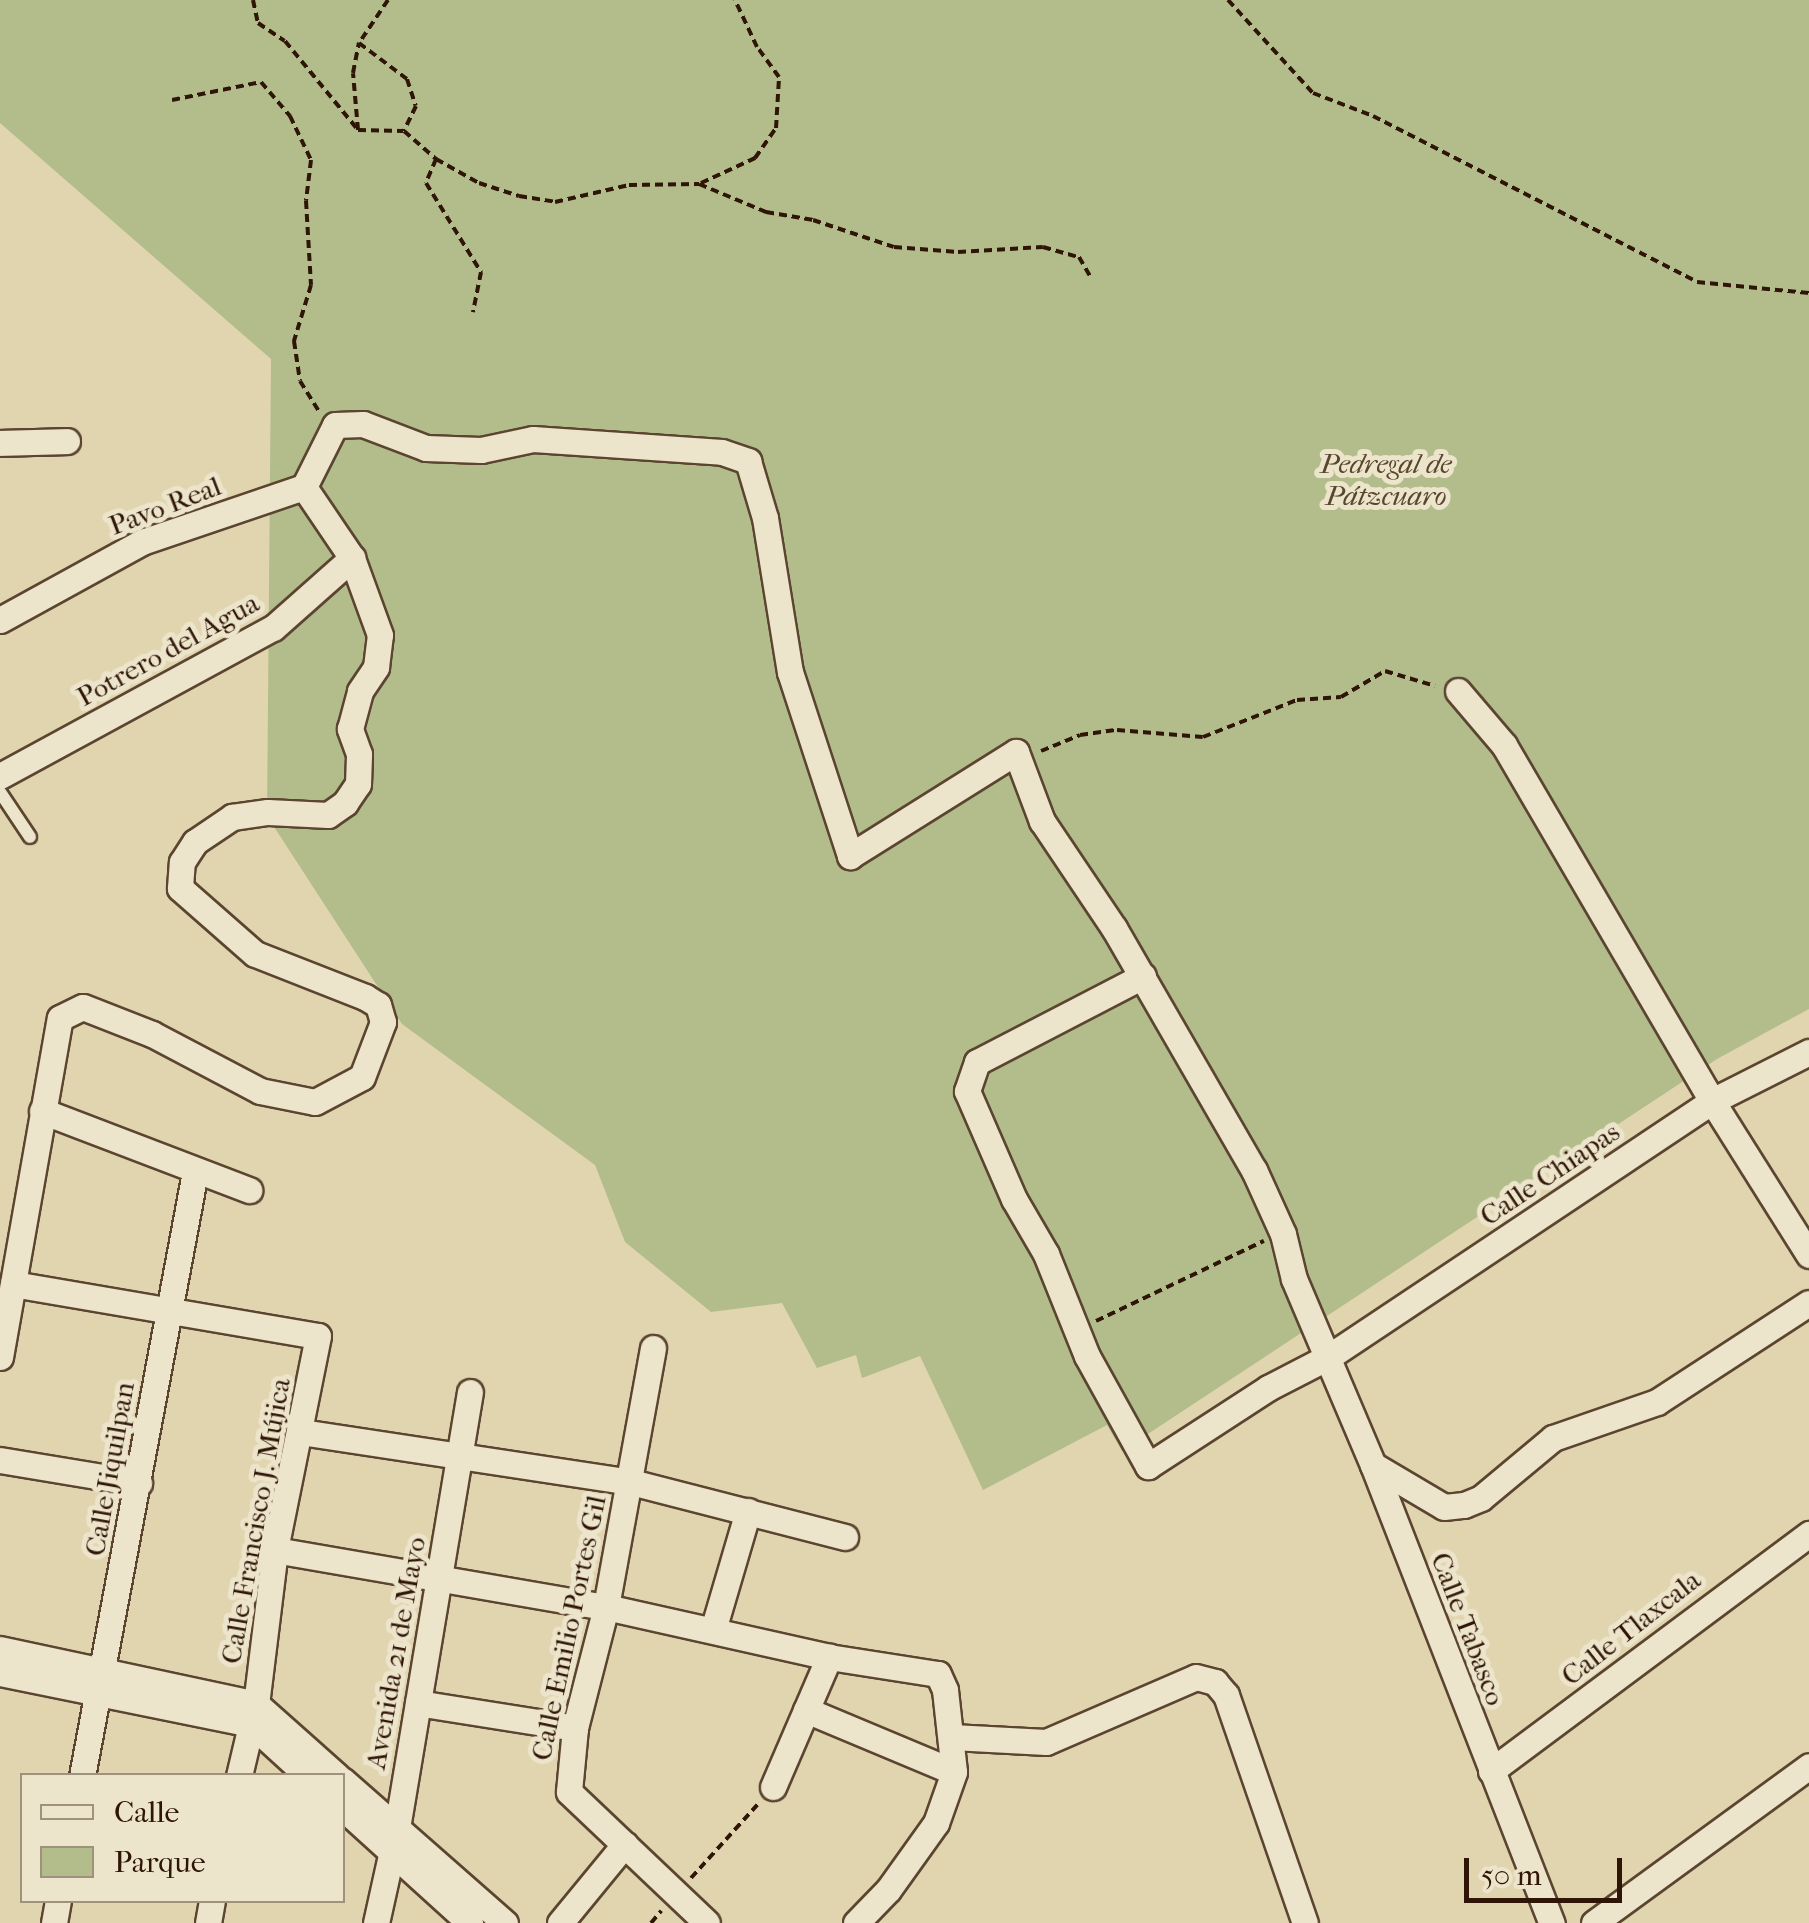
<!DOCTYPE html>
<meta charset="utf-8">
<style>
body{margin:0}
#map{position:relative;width:1809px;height:1923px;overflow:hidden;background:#e1d5af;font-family:"IM FELL French Canon",serif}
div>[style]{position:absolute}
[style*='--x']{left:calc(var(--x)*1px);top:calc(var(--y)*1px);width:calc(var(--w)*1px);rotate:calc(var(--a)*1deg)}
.green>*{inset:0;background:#b3bd8b}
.path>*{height:4px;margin-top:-2px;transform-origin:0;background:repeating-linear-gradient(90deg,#2e1506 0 8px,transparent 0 13px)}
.roads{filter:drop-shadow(2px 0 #5b4530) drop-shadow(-2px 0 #5b4530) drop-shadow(0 2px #5b4530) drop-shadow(0 -2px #5b4530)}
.lane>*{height:12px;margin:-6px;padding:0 6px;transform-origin:6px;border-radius:6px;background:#ece4cb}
.street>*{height:25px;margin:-12.5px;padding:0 12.5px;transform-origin:12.5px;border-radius:12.5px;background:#ece4cb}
span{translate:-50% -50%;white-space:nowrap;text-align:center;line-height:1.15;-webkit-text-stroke:10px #ece4cb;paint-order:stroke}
.park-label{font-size:28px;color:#56472e;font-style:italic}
.street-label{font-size:28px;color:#2e1506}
.legend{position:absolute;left:20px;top:1773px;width:325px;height:130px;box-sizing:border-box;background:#ece4cb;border:2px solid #a0917c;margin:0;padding:12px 18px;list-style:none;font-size:30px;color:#2e1506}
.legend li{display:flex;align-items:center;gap:20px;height:50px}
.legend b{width:50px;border:2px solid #a0917c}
.scale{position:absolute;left:1464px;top:1858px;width:158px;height:45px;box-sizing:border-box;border:5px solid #2e1506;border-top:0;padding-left:12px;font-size:30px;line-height:35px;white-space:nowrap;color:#2e1506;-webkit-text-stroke:8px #ece4cb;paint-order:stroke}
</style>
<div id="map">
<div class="green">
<div style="clip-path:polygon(0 0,1809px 0,1809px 1009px,1717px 1059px,1122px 1451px,1107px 1425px,983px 1490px,920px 1356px,862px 1378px,856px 1355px,817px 1368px,782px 1303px,711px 1312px,625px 1242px,595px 1165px,402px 1024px,267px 816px,271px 359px,0 123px)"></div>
</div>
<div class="path">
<div style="--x:253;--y:0;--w:24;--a:78"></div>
<div style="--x:258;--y:23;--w:32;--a:34"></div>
<div style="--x:285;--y:41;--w:115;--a:50.6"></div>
<div style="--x:358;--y:130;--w:57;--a:-95"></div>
<div style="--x:353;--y:73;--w:31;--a:-79"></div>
<div style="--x:388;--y:0;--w:52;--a:124"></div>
<div style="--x:359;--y:43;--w:60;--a:36.9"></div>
<div style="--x:407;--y:79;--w:28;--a:72"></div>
<div style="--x:416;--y:106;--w:28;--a:116"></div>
<div style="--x:404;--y:131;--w:43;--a:41.2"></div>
<div style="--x:436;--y:159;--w:49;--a:29.2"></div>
<div style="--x:479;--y:183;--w:42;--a:18"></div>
<div style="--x:519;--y:196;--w:36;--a:9"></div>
<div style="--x:555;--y:202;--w:76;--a:-12.9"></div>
<div style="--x:629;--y:185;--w:70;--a:-0.8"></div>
<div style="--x:699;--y:184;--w:73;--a:22.7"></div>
<div style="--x:766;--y:212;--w:48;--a:9.7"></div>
<div style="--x:813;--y:220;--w:85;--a:18.4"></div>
<div style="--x:894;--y:247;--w:64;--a:4.5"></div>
<div style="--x:958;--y:252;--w:85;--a:-3.4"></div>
<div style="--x:1043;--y:247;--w:37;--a:16"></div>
<div style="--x:1079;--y:257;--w:24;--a:60"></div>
<div style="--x:1228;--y:0;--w:126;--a:47.6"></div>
<div style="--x:1313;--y:93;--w:64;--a:21"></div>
<div style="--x:1373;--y:116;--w:364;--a:27.1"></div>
<div style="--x:1697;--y:282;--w:113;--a:5.6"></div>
<div style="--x:172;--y:100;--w:91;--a:-11.4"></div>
<div style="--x:261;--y:82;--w:45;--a:49.5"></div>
<div style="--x:290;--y:116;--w:49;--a:64.5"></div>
<div style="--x:311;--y:160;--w:41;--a:97"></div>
<div style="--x:306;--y:201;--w:84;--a:86.6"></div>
<div style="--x:311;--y:285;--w:59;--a:106.9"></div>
<div style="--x:294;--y:341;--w:40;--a:81.5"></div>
<div style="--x:300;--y:381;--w:36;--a:58"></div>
<div style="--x:358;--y:130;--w:45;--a:1.3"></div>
<div style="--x:436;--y:159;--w:26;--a:113"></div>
<div style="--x:426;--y:183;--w:105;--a:58.3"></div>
<div style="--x:481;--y:272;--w:41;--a:101.3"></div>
<div style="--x:701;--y:183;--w:60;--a:-24.8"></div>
<div style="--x:755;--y:158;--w:37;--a:-55"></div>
<div style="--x:776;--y:128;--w:51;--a:-86.6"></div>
<div style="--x:779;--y:77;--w:37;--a:-126"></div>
<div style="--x:757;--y:47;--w:52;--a:-115.1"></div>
<div style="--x:1041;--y:751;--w:42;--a:-22.3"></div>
<div style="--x:1080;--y:735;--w:37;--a:-8"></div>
<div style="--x:1117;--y:730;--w:86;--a:4.7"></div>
<div style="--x:1203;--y:737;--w:101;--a:-21.5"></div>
<div style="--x:1297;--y:700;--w:44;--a:-3.9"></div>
<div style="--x:1341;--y:697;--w:51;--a:-30.6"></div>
<div style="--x:1385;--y:671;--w:52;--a:16.7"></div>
<div style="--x:1096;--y:1321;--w:186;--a:-25.5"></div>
<div style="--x:691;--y:1878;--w:100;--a:-47.8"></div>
<div style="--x:651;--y:1923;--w:16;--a:-50"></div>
</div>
<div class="roads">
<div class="lane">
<div style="--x:0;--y:792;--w:54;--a:56.3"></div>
</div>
<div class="street">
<div style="--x:0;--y:443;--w:67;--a:-1.7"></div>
<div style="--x:304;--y:487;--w:69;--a:-63.4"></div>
<div style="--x:335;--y:425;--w:28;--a:-2"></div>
<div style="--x:363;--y:424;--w:67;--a:20.9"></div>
<div style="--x:426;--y:448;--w:55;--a:2.1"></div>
<div style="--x:481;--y:450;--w:53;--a:-11.9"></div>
<div style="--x:533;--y:439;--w:189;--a:3.9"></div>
<div style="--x:722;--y:452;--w:28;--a:19"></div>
<div style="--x:748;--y:461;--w:59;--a:73.4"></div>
<div style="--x:765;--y:518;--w:156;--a:80.8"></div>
<div style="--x:790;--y:672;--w:194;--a:71.9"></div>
<div style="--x:850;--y:856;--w:196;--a:-32.1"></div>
<div style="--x:1016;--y:752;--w:74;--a:69.4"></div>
<div style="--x:1042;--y:821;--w:129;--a:56.1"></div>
<div style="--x:1114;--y:928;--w:280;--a:60"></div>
<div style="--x:1254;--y:1170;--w:70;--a:65.6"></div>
<div style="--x:1283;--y:1234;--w:46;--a:76.3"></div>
<div style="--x:1294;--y:1279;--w:202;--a:67"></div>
<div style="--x:1373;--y:1465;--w:492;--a:68.7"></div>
<div style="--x:0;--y:620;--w:162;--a:-28.8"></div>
<div style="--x:142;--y:542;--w:171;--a:-18.8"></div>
<div style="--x:1458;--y:691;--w:71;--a:49.6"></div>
<div style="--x:1504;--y:745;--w:412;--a:59.7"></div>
<div style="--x:1712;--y:1101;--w:182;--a:57.8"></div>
<div style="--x:0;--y:776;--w:311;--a:-28.5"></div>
<div style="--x:273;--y:628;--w:106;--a:-41.5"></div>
<div style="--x:1143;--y:976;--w:187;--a:152.6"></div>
<div style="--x:977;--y:1062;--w:31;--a:109"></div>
<div style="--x:967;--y:1091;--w:118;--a:66.5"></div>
<div style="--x:1014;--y:1199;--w:64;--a:59.8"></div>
<div style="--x:1046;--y:1254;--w:110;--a:68.1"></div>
<div style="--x:1087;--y:1356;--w:126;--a:61"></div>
<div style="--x:1148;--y:1466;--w:143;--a:-33"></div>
<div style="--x:1268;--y:1388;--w:70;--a:-27.3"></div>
<div style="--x:1330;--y:1356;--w:459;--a:-33.7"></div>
<div style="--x:1712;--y:1101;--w:109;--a:-26.8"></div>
<div style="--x:42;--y:1111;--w:222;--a:20.9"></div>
<div style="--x:13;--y:1284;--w:309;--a:9.7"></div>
<div style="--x:318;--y:1336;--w:218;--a:101.4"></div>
<div style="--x:275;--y:1550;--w:155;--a:97"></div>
<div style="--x:256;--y:1704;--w:74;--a:103.3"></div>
<div style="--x:653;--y:1348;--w:263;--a:100.3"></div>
<div style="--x:606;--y:1607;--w:125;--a:104.4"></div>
<div style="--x:575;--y:1728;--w:64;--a:95.4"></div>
<div style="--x:569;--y:1792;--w:190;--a:43.5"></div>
<div style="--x:0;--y:1357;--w:344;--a:-80"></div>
<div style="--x:60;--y:1018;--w:25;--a:-26"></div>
<div style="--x:83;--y:1007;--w:74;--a:21.4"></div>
<div style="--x:152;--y:1034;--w:122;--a:27.8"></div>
<div style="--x:260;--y:1091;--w:56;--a:11.3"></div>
<div style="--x:315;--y:1102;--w:53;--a:-28"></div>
<div style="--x:362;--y:1077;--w:59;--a:-69.1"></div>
<div style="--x:383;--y:1022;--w:18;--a:-106"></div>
<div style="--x:378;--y:1005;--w:15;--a:-148"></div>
<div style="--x:365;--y:997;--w:118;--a:-158.6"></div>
<div style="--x:255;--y:954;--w:100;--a:-138.7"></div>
<div style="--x:180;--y:888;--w:26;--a:-86"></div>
<div style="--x:182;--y:862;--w:24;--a:-57"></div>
<div style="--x:195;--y:842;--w:45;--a:-34"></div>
<div style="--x:232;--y:817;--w:36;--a:-8"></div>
<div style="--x:268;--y:812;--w:60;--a:2.9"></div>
<div style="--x:328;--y:815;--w:21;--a:-35"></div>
<div style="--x:345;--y:803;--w:23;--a:-56"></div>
<div style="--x:358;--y:784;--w:30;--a:-88"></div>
<div style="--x:359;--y:754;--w:27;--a:-110"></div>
<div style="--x:350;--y:729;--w:39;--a:-75"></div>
<div style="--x:360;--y:691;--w:29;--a:-56"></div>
<div style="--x:376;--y:667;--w:32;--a:-83"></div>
<div style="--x:380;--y:635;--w:82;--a:-110"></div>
<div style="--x:352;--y:558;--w:86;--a:-124.1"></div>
<div style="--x:301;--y:1432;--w:334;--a:8.6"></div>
<div style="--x:631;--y:1482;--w:221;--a:14.4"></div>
<div style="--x:0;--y:1460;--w:141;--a:9.4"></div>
<div style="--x:1373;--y:1465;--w:82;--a:30.6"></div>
<div style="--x:1444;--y:1507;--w:20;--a:-6"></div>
<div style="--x:1464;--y:1505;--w:18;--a:-22"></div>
<div style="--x:1481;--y:1498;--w:94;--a:-39.8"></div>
<div style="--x:1553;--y:1438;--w:110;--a:-19.1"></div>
<div style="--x:1657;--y:1402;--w:181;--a:-33.1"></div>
<div style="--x:275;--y:1550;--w:336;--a:9.8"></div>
<div style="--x:606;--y:1607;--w:229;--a:12.6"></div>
<div style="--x:829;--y:1657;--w:110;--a:8.9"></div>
<div style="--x:938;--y:1674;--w:17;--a:66"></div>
<div style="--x:945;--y:1690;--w:82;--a:83.7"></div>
<div style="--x:954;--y:1772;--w:54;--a:109.4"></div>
<div style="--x:936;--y:1823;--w:82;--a:125.6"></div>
<div style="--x:888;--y:1890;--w:46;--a:134.1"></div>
<div style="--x:713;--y:1630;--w:124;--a:-73.6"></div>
<div style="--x:0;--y:1649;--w:262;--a:12.1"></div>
<div style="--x:256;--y:1704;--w:108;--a:41.6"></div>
<div style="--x:0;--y:1673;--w:256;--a:11.5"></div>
<div style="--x:251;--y:1724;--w:77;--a:42.4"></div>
<div style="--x:418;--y:1703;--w:159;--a:9"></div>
<div style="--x:806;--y:1710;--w:160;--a:22.7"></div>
<div style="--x:952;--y:1737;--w:94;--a:3"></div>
<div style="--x:1046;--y:1742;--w:163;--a:-23.4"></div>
<div style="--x:1196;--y:1677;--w:20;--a:15"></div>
<div style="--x:1215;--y:1682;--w:17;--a:50"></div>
<div style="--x:1226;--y:1695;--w:241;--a:70.9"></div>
<div style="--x:1491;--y:1771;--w:397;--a:-36.7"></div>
<div style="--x:82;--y:1776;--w:614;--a:-79.4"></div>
<div style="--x:342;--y:1780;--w:217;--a:41.3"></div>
<div style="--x:773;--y:1787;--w:142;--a:-66.7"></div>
<div style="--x:342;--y:1807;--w:173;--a:42.2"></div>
<div style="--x:54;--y:1923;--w:23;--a:-80"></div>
<div style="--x:208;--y:1923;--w:23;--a:-80"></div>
<div style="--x:376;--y:1923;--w:97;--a:-77.5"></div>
<div style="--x:397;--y:1828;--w:442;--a:-80.5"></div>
<div style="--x:560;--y:1923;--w:102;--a:-50.6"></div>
<div style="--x:1594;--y:1923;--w:266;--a:-36.1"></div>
</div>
</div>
<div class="park-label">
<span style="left:1386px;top:480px">Pedregal de<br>Pátzcuaro</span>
</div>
<div class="street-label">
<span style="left:165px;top:506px;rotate:-21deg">Pavo Real</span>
<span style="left:168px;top:650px;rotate:-29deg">Potrero del Agua</span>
<span style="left:1550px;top:1174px;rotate:-34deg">Calle Chiapas</span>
<span style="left:110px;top:1469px;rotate:-80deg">Calle Jiquilpan</span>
<span style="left:256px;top:1521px;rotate:-80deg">Calle Francisco J. Mújica</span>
<span style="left:569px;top:1628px;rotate:-78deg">Calle Emilio Portes Gil</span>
<span style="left:1631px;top:1628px;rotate:-38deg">Calle Tlaxcala</span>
<span style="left:1468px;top:1629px;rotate:69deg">Calle Tabasco</span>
<span style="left:396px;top:1653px;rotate:-80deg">Avenida 21 de Mayo</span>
</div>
<ul class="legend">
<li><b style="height:12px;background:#ece4cb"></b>Calle</li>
<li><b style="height:28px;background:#b3bd8b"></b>Parque</li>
</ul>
<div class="scale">50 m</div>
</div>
